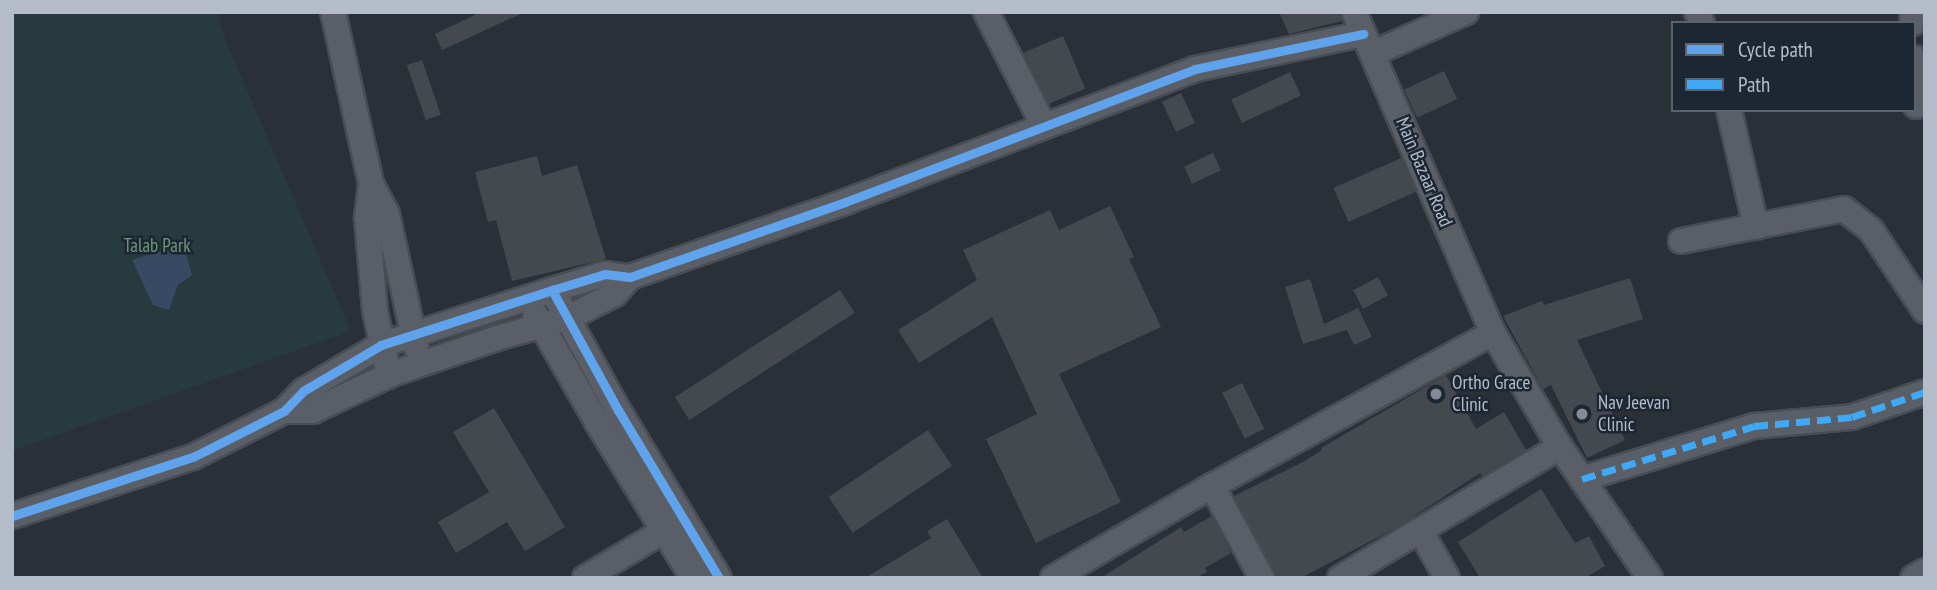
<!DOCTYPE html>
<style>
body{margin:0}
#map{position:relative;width:1937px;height:590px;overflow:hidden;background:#2a3038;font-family:"PT Sans Narrow",sans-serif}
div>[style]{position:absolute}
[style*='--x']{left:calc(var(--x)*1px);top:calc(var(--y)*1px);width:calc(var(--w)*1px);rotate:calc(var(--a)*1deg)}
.green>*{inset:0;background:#273a3e}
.water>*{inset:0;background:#384963}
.building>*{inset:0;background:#444950;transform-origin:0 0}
.roads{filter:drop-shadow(2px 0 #484c53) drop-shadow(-2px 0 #484c53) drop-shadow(0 2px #484c53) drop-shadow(0 -2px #484c53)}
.minor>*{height:24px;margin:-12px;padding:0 12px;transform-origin:12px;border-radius:12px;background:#5a5e66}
.quiet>*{height:7px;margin-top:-3.5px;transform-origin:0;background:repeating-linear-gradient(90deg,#3fa9f5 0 14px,transparent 0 21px)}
.cycleway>*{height:9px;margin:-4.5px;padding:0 4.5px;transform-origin:4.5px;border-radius:4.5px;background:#60a3ed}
.dots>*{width:19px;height:19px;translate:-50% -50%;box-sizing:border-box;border:4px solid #1d2633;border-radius:50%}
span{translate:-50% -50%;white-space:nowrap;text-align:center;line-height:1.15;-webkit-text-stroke:5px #1d2633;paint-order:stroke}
.street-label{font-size:19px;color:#b4bcc9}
.park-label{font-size:19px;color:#6b9a76}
.poi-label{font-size:19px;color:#b4bcc9}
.left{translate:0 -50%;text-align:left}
.frame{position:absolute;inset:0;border:14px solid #b4bcc9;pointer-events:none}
.legend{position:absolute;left:1671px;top:21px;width:245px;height:91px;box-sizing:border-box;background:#1d2633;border:2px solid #59626f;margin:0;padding:9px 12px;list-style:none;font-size:21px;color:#b4bcc9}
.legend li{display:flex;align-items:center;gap:14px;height:35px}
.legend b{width:35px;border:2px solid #59626f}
</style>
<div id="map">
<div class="green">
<div style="clip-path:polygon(12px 12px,217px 12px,227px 44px,351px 331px,12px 451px)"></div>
</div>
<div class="water">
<div style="clip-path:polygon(183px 244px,192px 275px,178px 285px,169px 310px,153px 305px,132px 260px)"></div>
</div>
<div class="building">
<div style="clip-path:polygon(481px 12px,525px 12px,442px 50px,435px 34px)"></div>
<div style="clip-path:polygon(1279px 12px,1339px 12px,1342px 21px,1289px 34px)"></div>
<div style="left:1063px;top:36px;width:57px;height:43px;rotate:67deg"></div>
<div style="left:422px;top:60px;width:58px;height:16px;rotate:71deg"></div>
<div style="left:1444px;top:71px;width:31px;height:44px;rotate:65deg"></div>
<div style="left:1290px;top:72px;width:26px;height:65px;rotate:65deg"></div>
<div style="left:1181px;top:93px;width:33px;height:21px;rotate:65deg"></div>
<div style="left:1213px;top:153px;width:19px;height:32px;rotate:65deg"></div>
<div style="clip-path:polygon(537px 156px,542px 176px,577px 165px,606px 259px,512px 281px,496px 220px,488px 222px,475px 172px)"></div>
<div style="left:1401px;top:158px;width:37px;height:74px;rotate:66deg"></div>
<div style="clip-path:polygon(1110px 206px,1134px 257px,1129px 259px,1161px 327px,1059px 374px,1121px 502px,1036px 543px,986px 439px,1037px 414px,992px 317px,919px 363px,898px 330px,977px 280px,963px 250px,1050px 210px,1059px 230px)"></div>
<div style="left:1378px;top:277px;width:21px;height:28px;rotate:62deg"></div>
<div style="clip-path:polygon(1630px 278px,1643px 319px,1577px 340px,1625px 440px,1587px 458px,1551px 385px,1543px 389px,1503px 316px,1542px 301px,1544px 305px)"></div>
<div style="clip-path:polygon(1310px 279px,1324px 324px,1358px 308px,1372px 337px,1354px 345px,1347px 330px,1303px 344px,1285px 287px)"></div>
<div style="left:840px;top:290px;width:27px;height:197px;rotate:57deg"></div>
<div style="clip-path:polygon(1446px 375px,1476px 429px,1504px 412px,1526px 450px,1482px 476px,1480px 473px,1399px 526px,1301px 578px,1277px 578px,1234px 496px,1305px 461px,1322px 450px,1321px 448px)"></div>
<div style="left:1242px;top:383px;width:51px;height:22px;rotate:64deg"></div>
<div style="clip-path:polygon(494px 408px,565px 527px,525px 551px,507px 522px,456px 553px,438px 522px,489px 492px,453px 432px)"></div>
<div style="left:928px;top:430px;width:43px;height:120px;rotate:56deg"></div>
<div style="clip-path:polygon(1541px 489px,1575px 543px,1589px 536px,1605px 566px,1585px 578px,1480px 578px,1458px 542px)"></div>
<div style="clip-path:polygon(1212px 516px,1231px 553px,1205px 568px,1207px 572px,1196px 578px,1101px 578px,1181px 527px,1184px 532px)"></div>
<div style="clip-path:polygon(947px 519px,983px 578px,865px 578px,931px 538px,927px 531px)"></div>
</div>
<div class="roads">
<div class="minor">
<div style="--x:333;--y:12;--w:176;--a:77.5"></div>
<div style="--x:371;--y:184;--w:34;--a:62"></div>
<div style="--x:387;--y:214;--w:136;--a:77.7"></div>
<div style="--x:986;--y:12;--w:128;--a:63"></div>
<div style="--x:1354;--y:12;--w:350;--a:66.6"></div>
<div style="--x:1493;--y:333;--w:132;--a:59.6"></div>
<div style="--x:1560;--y:447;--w:159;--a:55.5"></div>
<div style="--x:1697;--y:12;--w:12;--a:66"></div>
<div style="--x:1912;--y:12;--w:11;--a:85"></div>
<div style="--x:1374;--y:53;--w:101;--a:-24"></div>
<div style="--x:1914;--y:58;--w:48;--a:87.6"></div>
<div style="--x:1729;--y:110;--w:120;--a:77"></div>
<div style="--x:371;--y:184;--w:35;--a:97"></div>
<div style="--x:367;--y:219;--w:92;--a:85"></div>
<div style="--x:375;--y:311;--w:66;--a:77.7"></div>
<div style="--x:389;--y:375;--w:114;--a:-18.9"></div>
<div style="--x:497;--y:338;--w:74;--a:-15.7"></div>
<div style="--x:568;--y:318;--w:53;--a:-27.1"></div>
<div style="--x:615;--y:294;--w:23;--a:-49"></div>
<div style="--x:1681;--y:241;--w:166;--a:-11.1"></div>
<div style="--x:1844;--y:209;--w:34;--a:38"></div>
<div style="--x:1871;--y:230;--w:97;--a:56.3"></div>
<div style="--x:552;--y:290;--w:55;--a:-16.8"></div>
<div style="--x:605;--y:274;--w:25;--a:7"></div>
<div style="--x:630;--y:277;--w:228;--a:-19.2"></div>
<div style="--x:845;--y:202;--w:374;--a:-20.8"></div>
<div style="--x:1195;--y:69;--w:172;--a:-11.8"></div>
<div style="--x:535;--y:314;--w:125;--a:60.1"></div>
<div style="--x:597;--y:422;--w:183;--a:58.4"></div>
<div style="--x:284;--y:411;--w:29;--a:0"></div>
<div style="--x:313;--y:411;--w:84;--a:-25.3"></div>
<div style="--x:1582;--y:479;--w:180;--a:-17.1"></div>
<div style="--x:1754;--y:426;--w:98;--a:-5.2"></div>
<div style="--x:1852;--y:417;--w:77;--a:-18.9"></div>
<div style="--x:1212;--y:486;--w:105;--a:61.5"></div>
<div style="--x:12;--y:516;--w:190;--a:-18.1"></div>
<div style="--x:193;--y:457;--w:102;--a:-26.8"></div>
<div style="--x:284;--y:411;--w:28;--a:-46"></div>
<div style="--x:303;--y:391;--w:91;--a:-30.5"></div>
<div style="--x:381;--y:345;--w:180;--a:-17.8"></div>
<div style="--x:552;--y:290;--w:137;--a:61.2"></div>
<div style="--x:618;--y:410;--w:196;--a:59"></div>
<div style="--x:1420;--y:530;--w:55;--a:60.6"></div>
<div style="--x:585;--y:578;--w:107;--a:-30.9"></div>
<div style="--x:1053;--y:578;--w:184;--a:-30.1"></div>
<div style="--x:1212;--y:486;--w:320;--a:-28.6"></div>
<div style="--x:1340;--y:578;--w:256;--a:-30.8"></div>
<div style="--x:1913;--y:578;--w:14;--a:-30"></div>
</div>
</div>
<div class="quiet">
<div style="--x:1582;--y:479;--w:180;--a:-17.1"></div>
<div style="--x:1754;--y:426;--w:98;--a:-5.2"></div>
<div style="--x:1852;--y:417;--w:77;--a:-18.9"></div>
</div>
<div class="cycleway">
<div style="--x:552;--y:290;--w:55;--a:-16.8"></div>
<div style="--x:605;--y:274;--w:25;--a:7"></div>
<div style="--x:630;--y:277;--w:228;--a:-19.2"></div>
<div style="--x:845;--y:202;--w:374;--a:-20.8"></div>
<div style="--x:1195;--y:69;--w:172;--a:-11.8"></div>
<div style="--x:12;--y:516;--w:190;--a:-18.1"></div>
<div style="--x:193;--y:457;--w:102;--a:-26.8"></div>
<div style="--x:284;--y:411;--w:28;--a:-46"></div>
<div style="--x:303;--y:391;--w:91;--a:-30.5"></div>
<div style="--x:381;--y:345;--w:180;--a:-17.8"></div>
<div style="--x:552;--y:290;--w:137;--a:61.2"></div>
<div style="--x:618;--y:410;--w:196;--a:59"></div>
</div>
<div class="dots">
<div style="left:1436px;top:394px;background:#848b96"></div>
<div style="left:1582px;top:414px;background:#848b96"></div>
</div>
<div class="street-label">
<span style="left:1424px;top:172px;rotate:67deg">Main Bazaar Road</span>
</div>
<div class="park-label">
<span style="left:157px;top:246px">Talab Park</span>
</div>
<div class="poi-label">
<span class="left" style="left:1452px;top:394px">Ortho Grace<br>Clinic</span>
<span class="left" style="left:1598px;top:414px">Nav Jeevan<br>Clinic</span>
</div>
<div class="frame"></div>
<ul class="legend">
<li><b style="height:9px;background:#60a3ed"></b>Cycle path</li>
<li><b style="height:9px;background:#3fa9f5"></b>Path</li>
</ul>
</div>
